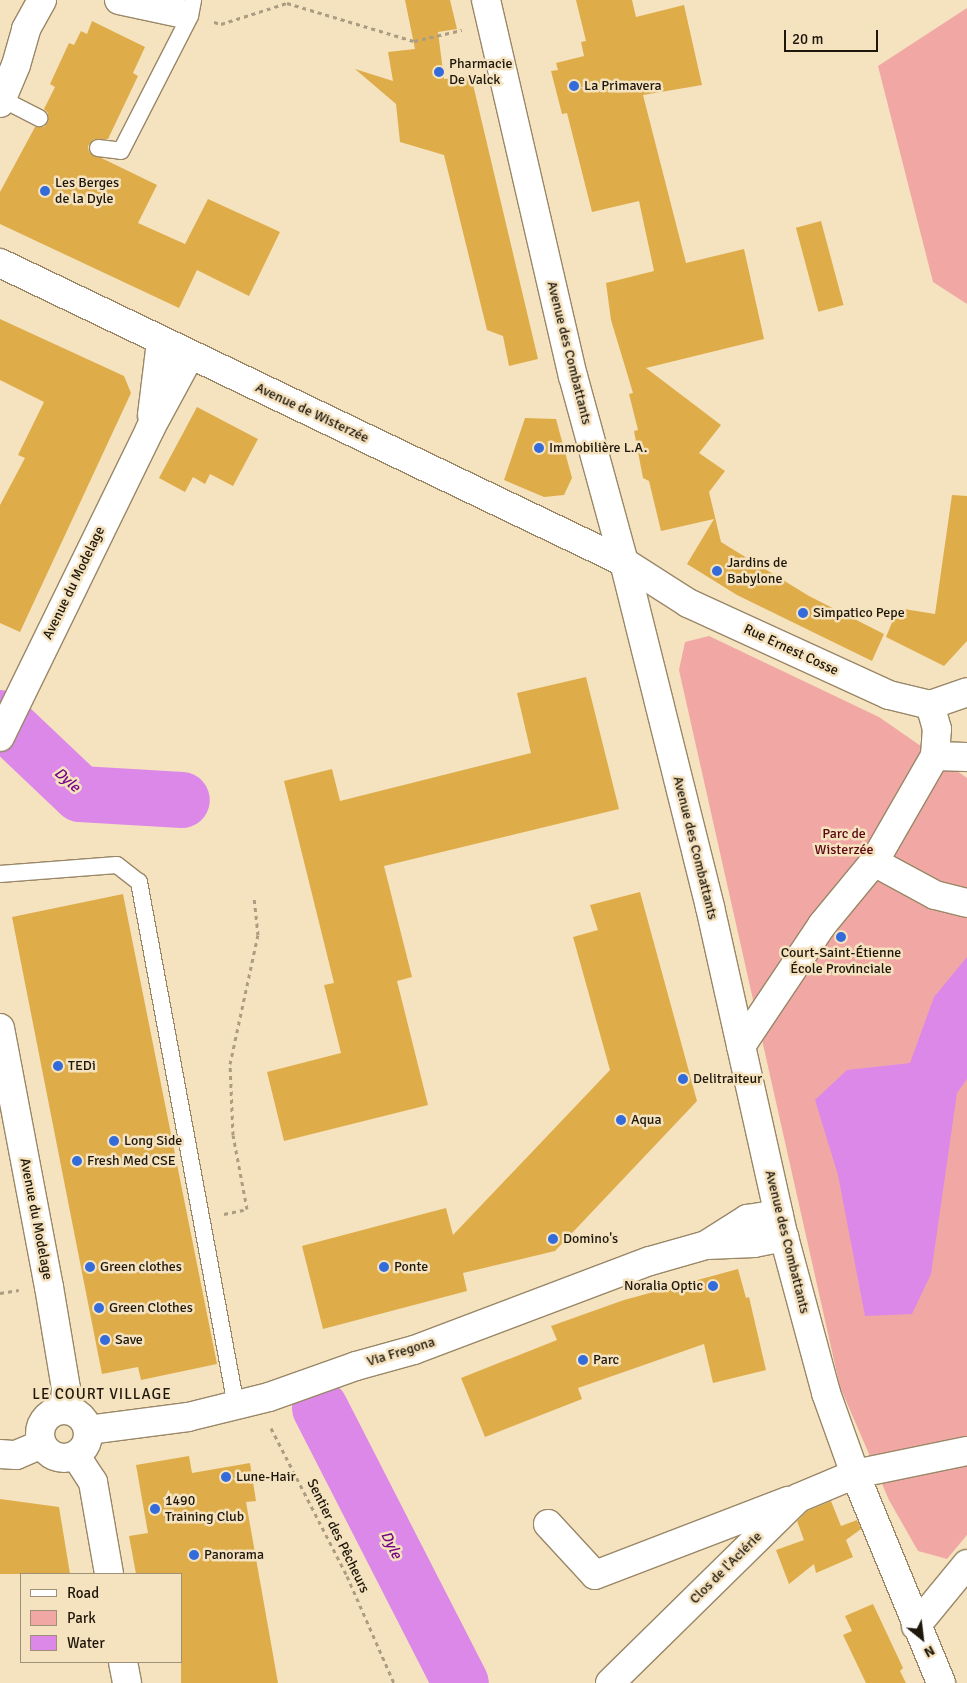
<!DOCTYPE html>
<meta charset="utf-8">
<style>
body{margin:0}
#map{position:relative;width:967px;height:1683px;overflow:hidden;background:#f5e2bf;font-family:Signika,sans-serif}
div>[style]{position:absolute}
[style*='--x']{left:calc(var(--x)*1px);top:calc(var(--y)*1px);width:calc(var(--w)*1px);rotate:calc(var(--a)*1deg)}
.green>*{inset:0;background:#f1a8a5}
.water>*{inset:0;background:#db88e8}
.river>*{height:56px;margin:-28px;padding:0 28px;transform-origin:28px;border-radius:28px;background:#db88e8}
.building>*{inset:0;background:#dead4a;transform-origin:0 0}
.path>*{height:3px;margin-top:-1.5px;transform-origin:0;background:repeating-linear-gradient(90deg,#ac9d82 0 4px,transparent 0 8px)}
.roads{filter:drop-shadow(1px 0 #998767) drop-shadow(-1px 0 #998767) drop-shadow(0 1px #998767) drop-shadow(0 -1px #998767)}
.lane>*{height:16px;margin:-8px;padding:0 8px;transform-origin:8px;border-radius:8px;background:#fff}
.street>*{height:28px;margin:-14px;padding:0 14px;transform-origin:14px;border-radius:14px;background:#fff}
.street>.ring{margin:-14px;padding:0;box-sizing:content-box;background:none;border:28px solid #fff;border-radius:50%}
.secondary>*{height:28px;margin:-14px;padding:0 14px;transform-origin:14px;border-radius:14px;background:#fff}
.dots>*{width:14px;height:14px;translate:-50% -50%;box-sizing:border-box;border:2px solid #f5e2bf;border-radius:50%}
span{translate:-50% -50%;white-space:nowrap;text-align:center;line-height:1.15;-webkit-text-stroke:5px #f5e2bf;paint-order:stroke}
.poi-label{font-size:14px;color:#1e170b}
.left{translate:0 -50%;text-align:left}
.right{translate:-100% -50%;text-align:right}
.street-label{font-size:14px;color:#1e170b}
.park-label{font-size:14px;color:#5b0612}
.water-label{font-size:15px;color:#760585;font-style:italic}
.neighbourhood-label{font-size:15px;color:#1e170b;letter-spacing:1px}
.legend{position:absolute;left:20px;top:1573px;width:162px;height:90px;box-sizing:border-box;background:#f5e2bf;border:1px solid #9f9177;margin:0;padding:6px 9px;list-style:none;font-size:15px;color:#1e170b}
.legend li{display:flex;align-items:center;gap:10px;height:25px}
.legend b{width:25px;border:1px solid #9f9177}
.north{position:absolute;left:897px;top:1613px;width:50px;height:50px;-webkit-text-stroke:4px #f5e2bf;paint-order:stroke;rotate:151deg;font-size:14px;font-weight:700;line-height:20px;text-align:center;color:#1e170b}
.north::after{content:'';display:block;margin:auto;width:18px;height:22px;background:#1e170b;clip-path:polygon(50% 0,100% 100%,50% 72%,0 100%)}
.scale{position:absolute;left:784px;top:30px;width:94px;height:22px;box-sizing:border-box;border:2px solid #1e170b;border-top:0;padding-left:6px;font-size:15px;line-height:18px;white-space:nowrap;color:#1e170b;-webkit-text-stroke:4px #f5e2bf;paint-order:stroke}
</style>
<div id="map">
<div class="green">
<div style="clip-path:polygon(967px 8px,967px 304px,933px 282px,878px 66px)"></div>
<div style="clip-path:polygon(709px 636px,879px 717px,967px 778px,967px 1535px,947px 1559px,918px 1551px,889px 1500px,840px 1387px,679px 670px,685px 642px)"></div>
</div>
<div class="water">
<div style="clip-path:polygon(967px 957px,967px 1079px,957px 1093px,931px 1274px,912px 1314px,865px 1316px,838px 1175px,815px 1100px,847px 1070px,910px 1063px,934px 997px)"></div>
</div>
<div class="river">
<div style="--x:0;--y:718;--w:110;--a:43.5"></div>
<div style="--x:80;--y:794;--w:102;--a:3.4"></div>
<div style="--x:320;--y:1408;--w:309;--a:62.9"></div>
</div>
<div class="building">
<div style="clip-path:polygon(405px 0,450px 0,457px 29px,438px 32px,444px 79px,471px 76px,538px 359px,509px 366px,503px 336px,487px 330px,444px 155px,400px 142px,396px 104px,355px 69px,393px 81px,388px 52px,415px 49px)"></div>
<div style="clip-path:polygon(576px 0,632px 0,636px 17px,684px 5px,702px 85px,643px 95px,686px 263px,744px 249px,764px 339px,646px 368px,721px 425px,699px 453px,725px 471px,709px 492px,721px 542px,809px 596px,884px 634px,872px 661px,737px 595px,687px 564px,714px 519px,661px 531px,649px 481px,643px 478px,634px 431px,638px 430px,629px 394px,633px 393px,611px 320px,606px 283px,654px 271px,639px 201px,592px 212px,567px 113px,562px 114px,551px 71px,558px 70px,556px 63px,584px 56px,581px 42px,586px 41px)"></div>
<div style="clip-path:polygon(92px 21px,145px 47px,133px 73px,138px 76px,108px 139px,94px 139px,88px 146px,89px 152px,157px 185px,138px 223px,185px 244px,208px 199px,280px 232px,249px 296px,197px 270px,179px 308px,0 224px,0 192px,35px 127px,44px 127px,48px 122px,48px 113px,44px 109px,55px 87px,50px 84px,69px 43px,74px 45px,81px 31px,87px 34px)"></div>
<div style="left:821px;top:221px;width:87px;height:26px;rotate:75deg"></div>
<div style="clip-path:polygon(0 319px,124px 376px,131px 393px,20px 632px,0 623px,0 505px,25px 458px,18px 455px,44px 402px,0 380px)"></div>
<div style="clip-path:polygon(197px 407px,258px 439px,233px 486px,210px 474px,205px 484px,193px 477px,185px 492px,159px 478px)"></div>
<div style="clip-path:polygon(525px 418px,556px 419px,572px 478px,564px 495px,544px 497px,504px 480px)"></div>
<div style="clip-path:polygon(952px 495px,967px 496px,967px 641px,944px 666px,886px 637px,895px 615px,901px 617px,904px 609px,935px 614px)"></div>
<div style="clip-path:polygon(586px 677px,619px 809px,384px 866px,412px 977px,397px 981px,428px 1105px,284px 1141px,267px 1072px,341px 1053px,324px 985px,334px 983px,284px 781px,332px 769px,340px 801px,531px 753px,517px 693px)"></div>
<div style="clip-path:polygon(640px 892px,697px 1101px,555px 1251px,463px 1273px,467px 1291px,323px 1329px,302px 1246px,446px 1208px,453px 1235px,610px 1070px,573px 937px,598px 930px,590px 905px)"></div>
<div style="clip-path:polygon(123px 894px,217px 1364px,141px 1380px,138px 1367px,102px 1374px,12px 917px)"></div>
<div style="clip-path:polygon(738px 1269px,746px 1298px,749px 1297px,766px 1370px,713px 1383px,704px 1344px,578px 1388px,582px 1399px,485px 1437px,461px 1378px,557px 1340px,551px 1326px,624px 1300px)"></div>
<div style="clip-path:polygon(189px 1456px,192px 1473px,250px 1463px,256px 1501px,246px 1502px,278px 1683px,181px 1683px,181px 1574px,136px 1574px,129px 1536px,148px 1533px,136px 1465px)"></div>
<div style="clip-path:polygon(0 1499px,59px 1507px,70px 1574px,0 1574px)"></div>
<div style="clip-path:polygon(831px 1501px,841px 1526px,857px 1520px,861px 1529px,846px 1540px,853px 1557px,816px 1573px,814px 1564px,789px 1584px,776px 1550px,804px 1540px,797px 1521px,807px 1511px)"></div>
<div style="clip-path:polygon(873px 1604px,903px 1668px,900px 1671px,906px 1683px,866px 1683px,843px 1635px,852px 1631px,845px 1616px)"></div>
</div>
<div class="path">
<div style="--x:214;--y:22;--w:7;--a:16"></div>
<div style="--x:221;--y:24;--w:69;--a:-17.7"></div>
<div style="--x:287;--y:3;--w:133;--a:16.7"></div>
<div style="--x:414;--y:41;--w:49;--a:-12.9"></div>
<div style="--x:224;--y:1214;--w:24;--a:-12"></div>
<div style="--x:247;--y:1209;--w:75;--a:-100.7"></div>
<div style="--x:233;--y:1135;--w:71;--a:-92.4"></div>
<div style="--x:230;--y:1064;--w:132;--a:-77.8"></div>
<div style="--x:258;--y:935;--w:37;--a:-96"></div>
<div style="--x:0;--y:1293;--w:19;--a:-9"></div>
<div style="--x:271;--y:1428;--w:166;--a:62.8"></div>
<div style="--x:347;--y:1576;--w:117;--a:66.3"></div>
</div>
<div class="roads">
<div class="lane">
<div style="--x:2;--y:99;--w:42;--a:27.2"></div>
<div style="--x:98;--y:148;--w:23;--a:7"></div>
<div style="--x:121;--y:151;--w:152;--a:-62.9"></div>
<div style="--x:190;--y:16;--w:16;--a:-79"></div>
<div style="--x:0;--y:874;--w:117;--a:-4.4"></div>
<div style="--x:117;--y:865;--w:28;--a:38"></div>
<div style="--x:139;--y:882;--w:533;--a:79.51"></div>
</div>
<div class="street">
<div style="--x:119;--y:0;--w:61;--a:12.2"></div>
<div style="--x:0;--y:103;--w:41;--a:-67.2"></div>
<div style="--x:16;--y:65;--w:37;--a:-74"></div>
<div style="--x:26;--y:29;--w:33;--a:-61"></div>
<div style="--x:152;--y:415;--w:74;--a:-83"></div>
<div style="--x:624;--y:562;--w:76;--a:32.6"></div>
<div style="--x:688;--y:603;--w:221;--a:24.6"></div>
<div style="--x:889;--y:695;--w:42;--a:13.7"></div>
<div style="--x:930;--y:705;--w:39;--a:-19"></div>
<div style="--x:0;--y:737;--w:343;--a:-64"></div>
<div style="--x:150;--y:429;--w:84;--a:-61.6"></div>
<div style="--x:935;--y:756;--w:32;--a:2"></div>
<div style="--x:874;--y:862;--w:69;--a:28.4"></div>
<div style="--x:935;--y:895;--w:33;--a:14"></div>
<div style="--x:0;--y:1028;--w:264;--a:79.3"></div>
<div style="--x:49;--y:1287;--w:103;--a:80.5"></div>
<div style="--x:66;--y:1389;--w:21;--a:95"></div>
<div style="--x:741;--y:1046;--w:146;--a:-56.2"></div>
<div style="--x:822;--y:925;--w:82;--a:-50.5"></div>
<div style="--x:874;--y:862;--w:122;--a:-60.1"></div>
<div style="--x:935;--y:756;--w:27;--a:-86"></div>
<div style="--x:937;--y:729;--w:25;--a:-106"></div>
<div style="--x:707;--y:1245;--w:47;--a:-2.4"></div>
<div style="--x:754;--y:1243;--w:31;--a:-11"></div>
<div class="ring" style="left:40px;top:1410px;width:20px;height:20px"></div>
<div style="--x:88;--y:1430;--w:101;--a:-7.4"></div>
<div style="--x:188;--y:1417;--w:83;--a:-13.9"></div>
<div style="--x:269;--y:1397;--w:92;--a:-19.6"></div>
<div style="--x:356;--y:1366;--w:60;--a:-15.4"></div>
<div style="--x:414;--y:1350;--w:252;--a:-20.7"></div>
<div style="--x:650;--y:1261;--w:58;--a:-15.9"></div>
<div style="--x:706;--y:1245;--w:49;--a:-32.4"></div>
<div style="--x:747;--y:1219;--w:32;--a:-9"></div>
<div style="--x:0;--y:1454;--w:16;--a:4"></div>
<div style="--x:16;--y:1455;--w:28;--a:-23"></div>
<div style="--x:76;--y:1456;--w:31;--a:57"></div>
<div style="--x:93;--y:1482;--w:93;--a:80.1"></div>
<div style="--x:548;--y:1524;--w:69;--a:47.3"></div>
<div style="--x:595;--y:1575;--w:207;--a:-21"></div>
<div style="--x:916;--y:1626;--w:80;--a:-50.6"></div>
<div style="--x:123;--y:1662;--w:21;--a:79"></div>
<div style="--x:610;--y:1683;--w:264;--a:-44.5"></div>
<div style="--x:798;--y:1498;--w:62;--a:-22.8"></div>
<div style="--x:855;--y:1474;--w:114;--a:-11.6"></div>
</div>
<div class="secondary">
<div style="--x:486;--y:0;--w:386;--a:77"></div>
<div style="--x:573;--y:376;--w:193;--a:74.7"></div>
<div style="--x:624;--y:562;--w:356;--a:76"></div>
<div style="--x:710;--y:907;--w:338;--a:77.4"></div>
<div style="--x:784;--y:1237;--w:162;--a:74.9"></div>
<div style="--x:826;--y:1393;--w:86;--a:70.3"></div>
<div style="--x:855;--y:1474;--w:226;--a:67.6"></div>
<div style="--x:0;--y:263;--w:692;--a:25.6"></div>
</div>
</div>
<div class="dots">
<div style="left:439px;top:72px;background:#336cda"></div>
<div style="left:574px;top:86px;background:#336cda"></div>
<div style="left:45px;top:191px;background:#336cda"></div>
<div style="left:539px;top:448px;background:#336cda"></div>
<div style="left:717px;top:571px;background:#336cda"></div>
<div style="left:803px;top:613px;background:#336cda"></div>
<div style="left:841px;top:937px;background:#336cda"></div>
<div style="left:58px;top:1066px;background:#336cda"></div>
<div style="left:683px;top:1079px;background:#336cda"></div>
<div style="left:621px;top:1120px;background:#336cda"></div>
<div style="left:114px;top:1141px;background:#336cda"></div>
<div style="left:77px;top:1161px;background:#336cda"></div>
<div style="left:553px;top:1239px;background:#336cda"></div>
<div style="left:90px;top:1267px;background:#336cda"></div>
<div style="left:384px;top:1267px;background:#336cda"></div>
<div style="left:713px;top:1286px;background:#336cda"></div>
<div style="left:99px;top:1308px;background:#336cda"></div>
<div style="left:105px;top:1340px;background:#336cda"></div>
<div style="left:583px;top:1360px;background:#336cda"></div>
<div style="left:226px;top:1477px;background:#336cda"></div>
<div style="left:155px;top:1509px;background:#336cda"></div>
<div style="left:194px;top:1555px;background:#336cda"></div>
</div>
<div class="poi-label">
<span class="left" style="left:449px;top:72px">Pharmacie<br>De Valck</span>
<span class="left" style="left:584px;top:86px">La Primavera</span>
<span class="left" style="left:55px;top:191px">Les Berges<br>de la Dyle</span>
<span class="left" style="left:549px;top:448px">Immobilière L.A.</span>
<span class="left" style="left:727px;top:571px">Jardins de<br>Babylone</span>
<span class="left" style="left:813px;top:613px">Simpatico Pepe</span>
<span style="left:841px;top:961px">Court-Saint-Étienne<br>École Provinciale</span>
<span class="left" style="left:68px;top:1066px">TEDi</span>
<span class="left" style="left:693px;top:1079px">Delitraiteur</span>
<span class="left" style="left:631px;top:1120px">Aqua</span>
<span class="left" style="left:124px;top:1141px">Long Side</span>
<span class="left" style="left:87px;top:1161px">Fresh Med CSE</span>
<span class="left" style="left:563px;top:1239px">Domino's</span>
<span class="left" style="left:100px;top:1267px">Green clothes</span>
<span class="left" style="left:394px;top:1267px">Ponte</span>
<span class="right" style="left:703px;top:1286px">Noralia Optic</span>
<span class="left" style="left:109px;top:1308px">Green Clothes</span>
<span class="left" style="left:115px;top:1340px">Save</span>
<span class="left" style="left:593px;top:1360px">Parc</span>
<span class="left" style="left:236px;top:1477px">Lune-Hair</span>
<span class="left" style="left:165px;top:1509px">1490<br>Training Club</span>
<span class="left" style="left:204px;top:1555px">Panorama</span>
</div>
<div class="street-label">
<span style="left:569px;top:353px;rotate:76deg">Avenue des Combattants</span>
<span style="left:312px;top:413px;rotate:25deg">Avenue de Wisterzée</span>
<span style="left:74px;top:583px;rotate:-64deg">Avenue du Modelage</span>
<span style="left:791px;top:650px;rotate:25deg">Rue Ernest Cosse</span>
<span style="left:695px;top:848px;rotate:76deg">Avenue des Combattants</span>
<span style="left:36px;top:1219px;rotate:79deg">Avenue du Modelage</span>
<span style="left:787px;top:1242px;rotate:76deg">Avenue des Combattants</span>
<span style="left:401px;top:1352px;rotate:-17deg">Via Fregona</span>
<span style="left:338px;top:1536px;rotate:64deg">Sentier des Pêcheurs</span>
<span style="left:726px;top:1568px;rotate:-45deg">Clos de l'Aciérie</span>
</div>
<div class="park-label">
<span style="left:844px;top:842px">Parc de<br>Wisterzée</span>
</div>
<div class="water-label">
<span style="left:67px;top:780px;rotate:41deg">Dyle</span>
<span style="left:391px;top:1545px;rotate:63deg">Dyle</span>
</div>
<div class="neighbourhood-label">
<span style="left:102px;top:1395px">LE COURT VILLAGE</span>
</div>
<ul class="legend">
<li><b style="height:6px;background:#fff"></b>Road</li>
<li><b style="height:14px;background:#f1a8a5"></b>Park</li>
<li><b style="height:14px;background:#db88e8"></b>Water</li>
</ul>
<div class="north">N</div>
<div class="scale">20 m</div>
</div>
